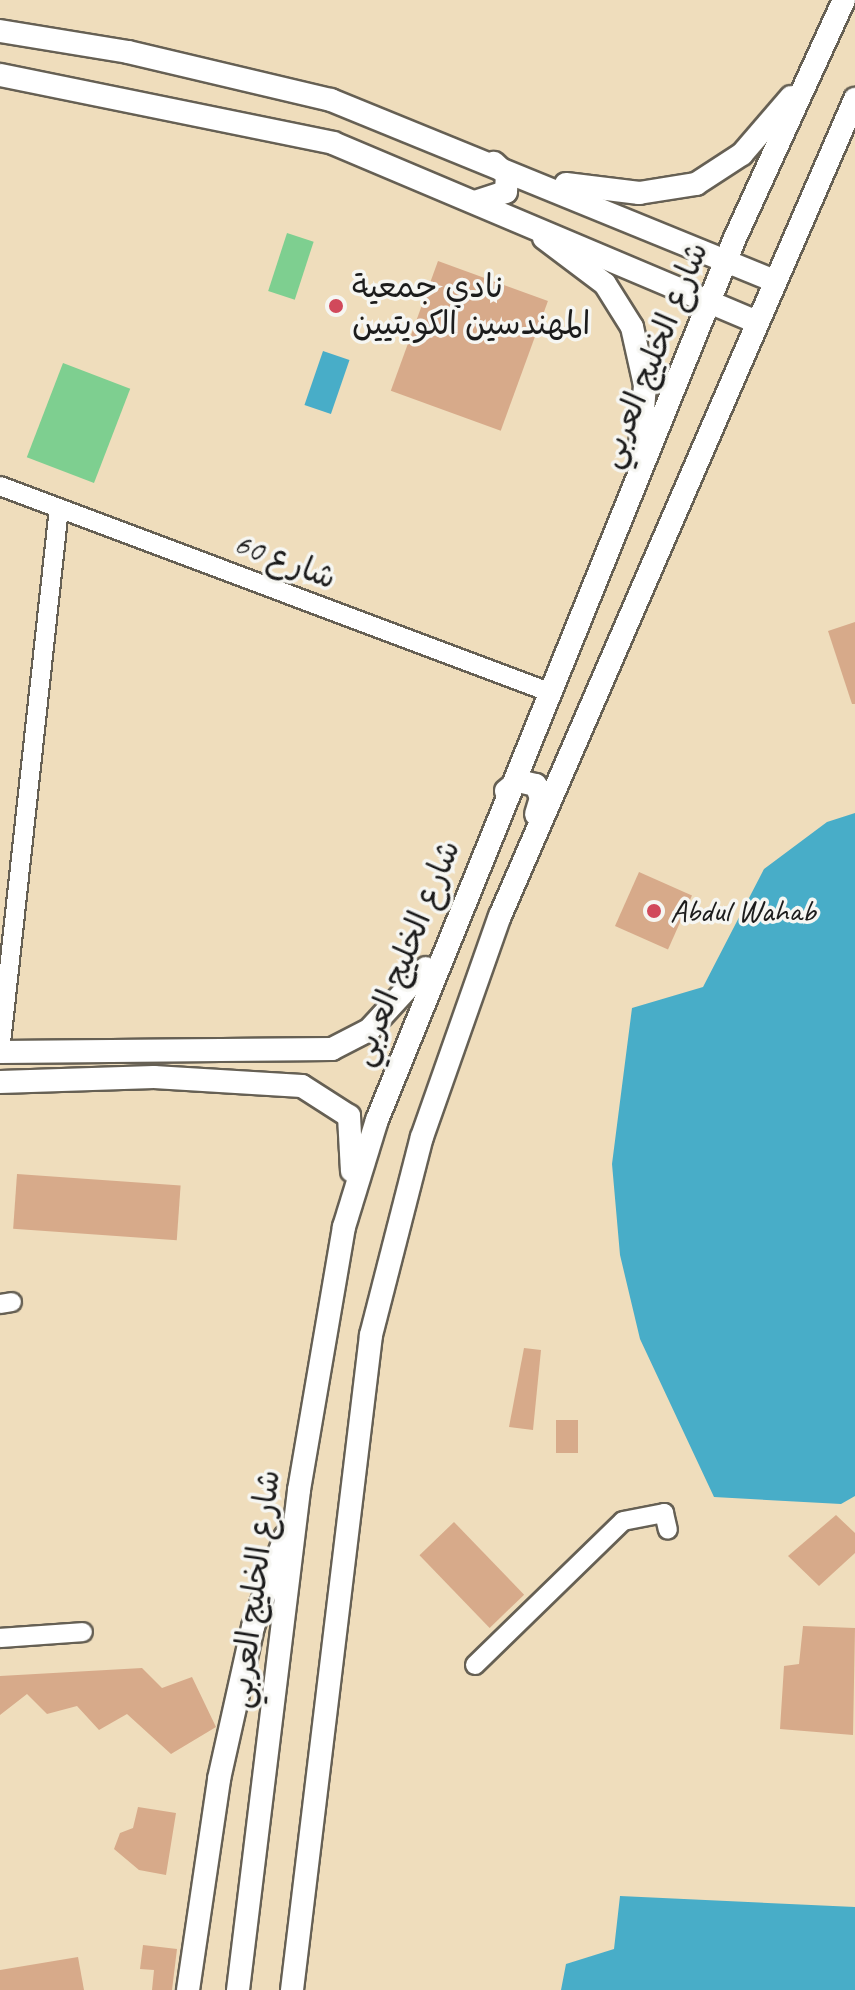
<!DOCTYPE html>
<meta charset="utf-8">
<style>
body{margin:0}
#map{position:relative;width:855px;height:1990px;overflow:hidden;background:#efddbc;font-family:Caveat,"Playpen Sans Arabic",sans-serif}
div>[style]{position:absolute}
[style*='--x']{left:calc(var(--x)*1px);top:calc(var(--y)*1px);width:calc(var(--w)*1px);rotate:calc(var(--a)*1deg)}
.green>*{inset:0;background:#7ecf90;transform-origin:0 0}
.water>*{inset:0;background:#48adc8;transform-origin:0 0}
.building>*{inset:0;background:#d7aa8a;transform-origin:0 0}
.roads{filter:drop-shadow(2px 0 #666054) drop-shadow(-2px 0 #666054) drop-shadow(0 2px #666054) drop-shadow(0 -2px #666054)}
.minor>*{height:18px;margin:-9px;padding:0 9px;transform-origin:9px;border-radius:9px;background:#fff}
.major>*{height:22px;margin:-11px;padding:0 11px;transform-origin:11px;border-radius:11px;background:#fff}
.dots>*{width:22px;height:22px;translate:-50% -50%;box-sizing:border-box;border:4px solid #f6f6f2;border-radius:50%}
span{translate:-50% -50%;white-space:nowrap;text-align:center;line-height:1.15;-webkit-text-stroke:7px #f6f6f2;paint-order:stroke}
.poi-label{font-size:32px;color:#1c1c1c}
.left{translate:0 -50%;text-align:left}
.street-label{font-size:32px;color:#1c1c1c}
</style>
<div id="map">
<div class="green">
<div style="left:287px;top:233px;width:28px;height:61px;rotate:18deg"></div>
<div style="left:63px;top:363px;width:72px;height:101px;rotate:21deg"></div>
</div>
<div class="water">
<div style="left:323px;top:351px;width:28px;height:57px;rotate:19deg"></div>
<div style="clip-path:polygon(855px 813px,855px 1496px,841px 1504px,714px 1497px,640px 1339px,620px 1255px,612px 1164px,632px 1008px,703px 987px,764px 869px,827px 822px)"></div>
<div style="clip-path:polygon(620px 1896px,855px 1907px,855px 1990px,561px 1990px,566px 1964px,614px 1949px)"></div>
</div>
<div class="building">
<div style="left:438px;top:261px;width:117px;height:138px;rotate:20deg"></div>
<div style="clip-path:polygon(855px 622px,855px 704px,852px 704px,828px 631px)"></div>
<div style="left:639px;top:872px;width:58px;height:59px;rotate:24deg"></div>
<div style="left:17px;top:1174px;width:164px;height:55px;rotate:4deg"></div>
<div style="clip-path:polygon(524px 1348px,541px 1350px,533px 1430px,509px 1427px)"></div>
<div style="left:556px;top:1420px;width:22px;height:33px"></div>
<div style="clip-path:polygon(836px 1515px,855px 1533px,855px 1553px,819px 1586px,788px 1556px)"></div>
<div style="left:454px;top:1522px;width:101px;height:48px;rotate:46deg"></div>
<div style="clip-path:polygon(803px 1626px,855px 1628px,853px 1735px,780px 1729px,784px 1666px,799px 1664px)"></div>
<div style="clip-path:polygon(142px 1668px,162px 1688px,192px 1677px,216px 1727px,171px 1754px,127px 1714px,99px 1730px,77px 1706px,47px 1714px,27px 1694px,0 1715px,0 1676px)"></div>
<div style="clip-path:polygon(138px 1807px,176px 1813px,166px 1875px,139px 1870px,114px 1849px,120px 1833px,133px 1828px)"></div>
<div style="clip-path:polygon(143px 1945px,177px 1949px,172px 1990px,152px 1990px,154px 1970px,140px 1969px)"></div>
<div style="clip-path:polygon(78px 1957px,84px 1990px,0 1990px,0 1970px)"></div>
</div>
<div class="roads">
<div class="minor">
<div style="--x:0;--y:486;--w:586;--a:20.57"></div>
<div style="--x:0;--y:1052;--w:547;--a:-83.81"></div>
<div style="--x:0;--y:1304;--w:12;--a:-9"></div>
<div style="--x:0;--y:1638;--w:83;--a:-4.1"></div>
<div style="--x:475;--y:1665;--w:206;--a:-44.2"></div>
<div style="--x:623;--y:1521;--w:42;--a:-11"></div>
<div style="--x:664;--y:1513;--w:17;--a:77"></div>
</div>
<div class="major">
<div style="--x:0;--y:31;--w:130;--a:9.3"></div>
<div style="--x:128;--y:52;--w:209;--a:13.3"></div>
<div style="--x:331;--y:100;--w:479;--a:22.2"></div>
<div style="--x:0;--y:75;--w:340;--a:11.5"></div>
<div style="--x:333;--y:143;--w:460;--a:22.9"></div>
<div style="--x:566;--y:184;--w:74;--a:7"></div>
<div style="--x:639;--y:193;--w:58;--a:-9"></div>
<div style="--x:696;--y:184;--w:55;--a:-33.1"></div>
<div style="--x:742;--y:154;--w:75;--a:-49.3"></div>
<div style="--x:478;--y:201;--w:29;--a:-18"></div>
<div style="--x:506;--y:192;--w:17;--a:-87"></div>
<div style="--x:507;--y:175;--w:18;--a:-137"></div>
<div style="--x:544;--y:238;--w:76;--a:37"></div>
<div style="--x:605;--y:284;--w:51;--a:57.9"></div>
<div style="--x:632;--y:327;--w:59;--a:77.4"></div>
<div style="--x:645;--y:385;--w:74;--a:94.6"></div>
<div style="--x:506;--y:791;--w:16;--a:-40"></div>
<div style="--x:518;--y:781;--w:18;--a:13"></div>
<div style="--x:536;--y:785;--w:14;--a:69"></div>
<div style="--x:541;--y:798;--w:17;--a:107"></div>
<div style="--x:0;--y:1052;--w:332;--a:-0.5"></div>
<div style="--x:332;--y:1049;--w:42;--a:-27.2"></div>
<div style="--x:369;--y:1030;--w:84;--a:-47.4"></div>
<div style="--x:0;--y:1082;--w:154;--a:-1.9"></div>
<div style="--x:154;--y:1077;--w:148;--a:3.5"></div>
<div style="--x:302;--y:1086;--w:56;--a:32.6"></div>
<div style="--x:349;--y:1116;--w:55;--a:86.9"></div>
<div style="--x:188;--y:1990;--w:213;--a:-81.6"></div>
<div style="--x:219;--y:1779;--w:156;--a:-77.4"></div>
<div style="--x:253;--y:1627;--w:96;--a:-70.4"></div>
<div style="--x:238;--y:1990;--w:504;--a:-83.04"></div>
<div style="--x:299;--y:1490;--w:267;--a:-80.3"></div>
<div style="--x:344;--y:1227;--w:112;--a:-72.9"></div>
<div style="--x:377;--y:1120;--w:952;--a:-67.91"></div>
<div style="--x:735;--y:238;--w:262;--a:-65.4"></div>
<div style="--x:292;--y:1990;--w:660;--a:-83.12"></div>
<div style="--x:371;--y:1335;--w:204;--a:-75.6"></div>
<div style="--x:422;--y:1137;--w:234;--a:-70.6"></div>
<div style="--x:500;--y:916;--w:891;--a:-66.51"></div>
</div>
</div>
<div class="dots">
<div style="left:336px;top:306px;background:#d1495b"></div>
<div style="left:654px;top:911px;background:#d1495b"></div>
</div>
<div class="poi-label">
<span class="left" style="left:352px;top:306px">نادي جمعية<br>المهندسين الكويتيين</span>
<span class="left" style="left:670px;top:911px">Abdul Wahab</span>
</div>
<div class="street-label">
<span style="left:654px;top:355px;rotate:-68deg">شارع الخليج العربي</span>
<span style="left:285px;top:561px;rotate:21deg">شارع 60</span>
<span style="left:406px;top:953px;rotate:-68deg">شارع الخليج العربي</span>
<span style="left:255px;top:1589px;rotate:-83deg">شارع الخليج العربي</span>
</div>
</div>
